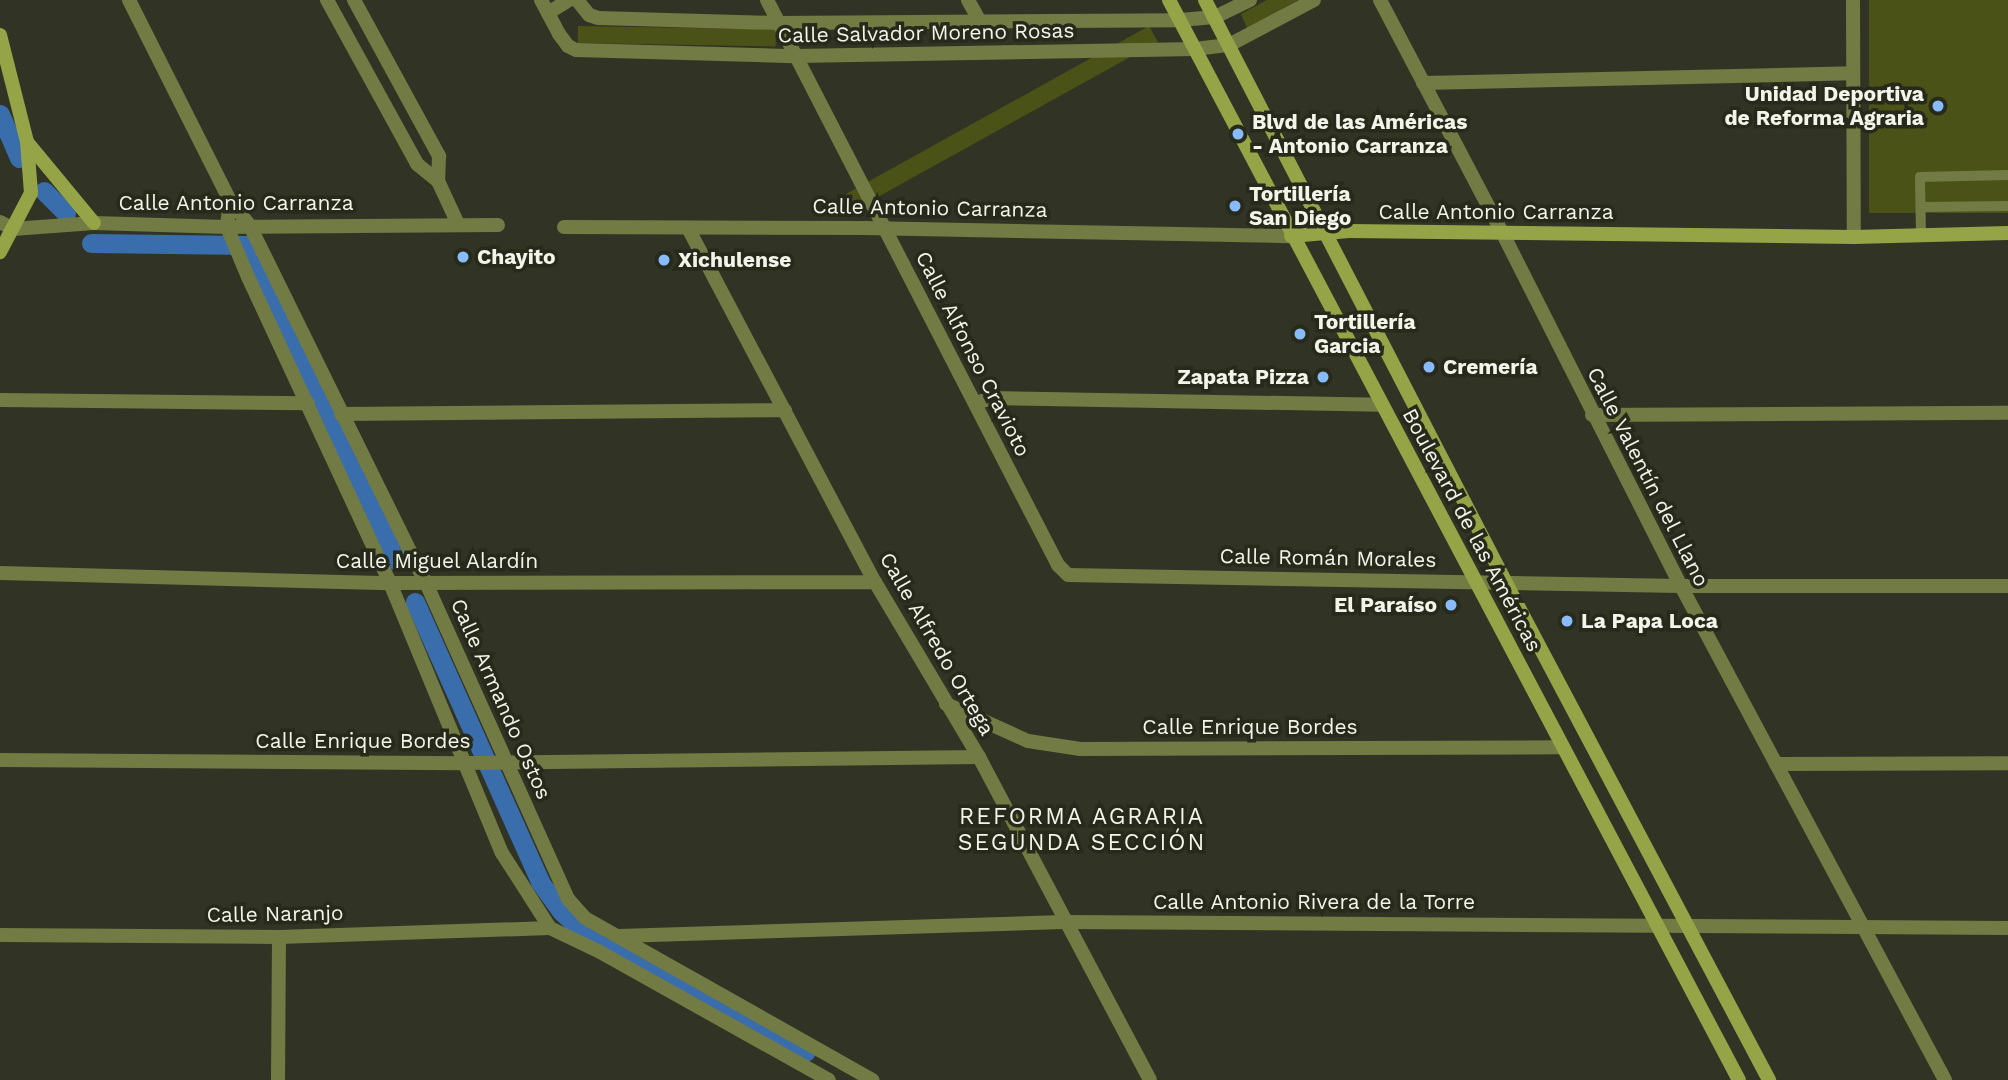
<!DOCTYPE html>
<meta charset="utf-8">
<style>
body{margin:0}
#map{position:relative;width:2008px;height:1080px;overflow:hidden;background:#313424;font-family:"Work Sans",sans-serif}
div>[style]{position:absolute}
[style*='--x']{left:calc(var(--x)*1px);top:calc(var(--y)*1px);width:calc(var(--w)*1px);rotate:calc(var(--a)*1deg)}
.green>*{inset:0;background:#4a5217;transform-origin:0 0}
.canal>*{height:19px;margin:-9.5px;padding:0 9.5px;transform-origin:9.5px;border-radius:9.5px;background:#396dac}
.lane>*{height:10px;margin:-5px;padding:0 5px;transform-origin:5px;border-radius:5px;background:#727b44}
.street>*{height:14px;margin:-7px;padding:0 7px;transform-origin:7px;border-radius:7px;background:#727b44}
.secondary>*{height:14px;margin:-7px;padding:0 7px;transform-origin:7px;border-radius:7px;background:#96a448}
.dots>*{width:19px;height:19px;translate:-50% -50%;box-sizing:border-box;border:4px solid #272a1b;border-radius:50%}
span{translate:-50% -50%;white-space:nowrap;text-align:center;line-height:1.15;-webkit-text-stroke:7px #272a1b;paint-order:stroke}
.street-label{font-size:21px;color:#f3f5eb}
.poi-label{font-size:21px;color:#f3f5eb;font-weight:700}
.right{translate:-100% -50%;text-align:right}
.left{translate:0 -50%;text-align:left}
.neighbourhood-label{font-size:23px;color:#f3f5eb;letter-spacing:2px}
</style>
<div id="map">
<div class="green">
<div style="clip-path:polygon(1267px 0,1298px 0,1247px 28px,1241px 14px)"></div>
<div style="left:1869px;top:0;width:139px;height:213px"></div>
<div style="left:578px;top:26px;width:198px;height:17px;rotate:1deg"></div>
<div style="left:1149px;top:26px;width:18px;height:349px;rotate:61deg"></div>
</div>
<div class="canal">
<div style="--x:0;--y:114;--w:48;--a:66.6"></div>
<div style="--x:44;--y:191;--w:31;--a:45"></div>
<div style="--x:91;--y:243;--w:157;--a:0.7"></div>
<div style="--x:248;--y:245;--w:349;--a:64.8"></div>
<div style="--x:415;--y:602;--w:307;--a:65.9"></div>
<div style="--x:540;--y:882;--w:36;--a:54"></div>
<div style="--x:561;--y:911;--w:22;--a:43"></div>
<div style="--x:577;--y:926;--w:261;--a:28.8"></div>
</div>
<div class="lane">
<div style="--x:1921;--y:207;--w:87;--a:-0.7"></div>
<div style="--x:1921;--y:236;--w:59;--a:-91"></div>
<div style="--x:1920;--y:177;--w:88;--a:-1.3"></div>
</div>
<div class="street">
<div style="--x:129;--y:0;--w:225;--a:63.3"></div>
<div style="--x:230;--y:201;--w:32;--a:51"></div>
<div style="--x:250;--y:226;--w:398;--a:63.8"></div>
<div style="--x:426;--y:583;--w:346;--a:65.8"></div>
<div style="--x:568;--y:899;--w:25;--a:48"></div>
<div style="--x:585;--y:918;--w:330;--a:29.4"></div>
<div style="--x:327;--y:0;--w:187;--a:61.2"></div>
<div style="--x:417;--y:164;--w:27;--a:39"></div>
<div style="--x:438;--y:181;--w:47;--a:65.1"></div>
<div style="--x:354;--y:0;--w:178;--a:61.4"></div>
<div style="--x:439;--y:156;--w:25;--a:92"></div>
<div style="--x:541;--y:0;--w:38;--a:62"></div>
<div style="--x:559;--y:34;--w:15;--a:53"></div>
<div style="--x:568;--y:46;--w:9;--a:27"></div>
<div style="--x:576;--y:50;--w:220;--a:1.6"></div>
<div style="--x:796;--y:56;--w:399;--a:-1"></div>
<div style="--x:1195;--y:49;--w:34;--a:-7"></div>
<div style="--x:1229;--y:45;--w:96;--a:-27.9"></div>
<div style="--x:577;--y:0;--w:19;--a:51"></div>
<div style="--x:589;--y:15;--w:9;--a:18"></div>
<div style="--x:598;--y:18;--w:181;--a:1.6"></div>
<div style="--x:779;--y:23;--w:401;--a:-0.4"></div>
<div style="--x:1180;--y:20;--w:35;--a:-5"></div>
<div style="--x:1215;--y:17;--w:39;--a:-26"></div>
<div style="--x:767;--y:0;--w:636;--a:62.75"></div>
<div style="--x:1058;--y:565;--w:14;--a:45"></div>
<div style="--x:1068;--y:575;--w:613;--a:1.03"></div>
<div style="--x:1681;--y:586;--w:327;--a:0"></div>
<div style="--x:968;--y:0;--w:23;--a:61"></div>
<div style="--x:1380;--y:0;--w:262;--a:62.3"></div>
<div style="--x:1502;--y:232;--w:397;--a:63.2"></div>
<div style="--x:1681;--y:586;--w:560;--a:61.88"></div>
<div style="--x:1853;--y:0;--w:237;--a:89.8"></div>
<div style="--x:548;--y:13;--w:25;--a:-32"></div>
<div style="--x:1423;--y:83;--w:429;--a:-1.3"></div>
<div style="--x:230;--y:201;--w:26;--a:97"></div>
<div style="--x:227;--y:227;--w:54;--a:67.2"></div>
<div style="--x:248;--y:277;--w:337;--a:65.1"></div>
<div style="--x:390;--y:583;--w:292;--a:67.5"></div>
<div style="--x:502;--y:853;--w:89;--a:57.4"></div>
<div style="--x:550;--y:928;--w:55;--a:25.6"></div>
<div style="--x:600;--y:952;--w:262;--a:29.2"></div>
<div style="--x:0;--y:222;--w:15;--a:28"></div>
<div style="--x:13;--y:229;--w:81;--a:-4.2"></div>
<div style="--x:94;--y:223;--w:133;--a:1.7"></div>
<div style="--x:227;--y:227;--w:271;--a:-0.4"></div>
<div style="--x:564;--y:227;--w:300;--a:0.2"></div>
<div style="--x:864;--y:228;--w:427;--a:1.1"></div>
<div style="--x:688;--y:228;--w:400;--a:62.2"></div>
<div style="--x:875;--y:582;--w:204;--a:59.3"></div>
<div style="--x:979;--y:757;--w:365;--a:62.1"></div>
<div style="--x:0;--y:400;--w:308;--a:0.6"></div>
<div style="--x:976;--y:403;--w:16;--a:-18"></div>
<div style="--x:991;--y:398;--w:391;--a:1"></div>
<div style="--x:341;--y:414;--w:444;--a:-0.5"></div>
<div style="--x:1592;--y:415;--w:416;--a:-0.3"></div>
<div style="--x:0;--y:573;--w:390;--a:1.5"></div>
<div style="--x:390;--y:583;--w:485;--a:-0.1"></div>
<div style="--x:946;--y:704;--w:90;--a:24.3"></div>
<div style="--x:1028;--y:741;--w:53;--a:8.7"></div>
<div style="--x:1080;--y:749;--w:483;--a:-0.2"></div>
<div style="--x:0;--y:760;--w:465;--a:0.4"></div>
<div style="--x:465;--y:763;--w:514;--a:-0.67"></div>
<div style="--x:1776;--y:764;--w:232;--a:-0.2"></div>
<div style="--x:0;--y:935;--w:279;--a:0.4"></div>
<div style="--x:279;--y:937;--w:271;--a:-1.9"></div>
<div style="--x:619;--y:936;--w:445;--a:-1.8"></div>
<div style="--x:1064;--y:922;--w:944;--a:0.36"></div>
<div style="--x:278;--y:1080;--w:143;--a:-89.6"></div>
</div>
<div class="secondary">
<div style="--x:1169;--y:0;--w:1221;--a:62.18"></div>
<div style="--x:1205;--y:0;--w:680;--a:62.68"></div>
<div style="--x:1517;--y:604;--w:539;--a:62.1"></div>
<div style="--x:0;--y:35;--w:110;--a:75.8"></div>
<div style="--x:27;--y:142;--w:51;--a:85.5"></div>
<div style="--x:31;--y:193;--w:67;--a:117.7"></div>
<div style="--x:27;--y:142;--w:105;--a:50.4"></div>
<div style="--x:1291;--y:236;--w:58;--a:-4.9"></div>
<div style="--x:1349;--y:231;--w:505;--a:0.68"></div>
<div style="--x:1854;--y:237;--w:154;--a:-1.5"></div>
</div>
<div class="dots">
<div style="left:1938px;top:106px;background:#87bbfb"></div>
<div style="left:1238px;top:134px;background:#87bbfb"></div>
<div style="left:1235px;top:206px;background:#87bbfb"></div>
<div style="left:463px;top:257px;background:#87bbfb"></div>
<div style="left:664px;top:260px;background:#87bbfb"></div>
<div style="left:1300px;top:334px;background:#87bbfb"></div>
<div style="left:1429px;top:367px;background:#87bbfb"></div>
<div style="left:1323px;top:377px;background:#87bbfb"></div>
<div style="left:1451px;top:605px;background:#87bbfb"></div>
<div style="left:1567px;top:621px;background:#87bbfb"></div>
</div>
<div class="street-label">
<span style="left:926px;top:33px;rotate:-1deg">Calle Salvador Moreno Rosas</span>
<span style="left:236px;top:203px">Calle Antonio Carranza</span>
<span style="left:930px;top:208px;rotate:1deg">Calle Antonio Carranza</span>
<span style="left:1496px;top:212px">Calle Antonio Carranza</span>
<span style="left:973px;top:354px;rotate:63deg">Calle Alfonso Cravioto</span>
<span style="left:1648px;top:477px;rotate:63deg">Calle Valentín del Llano</span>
<span style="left:1472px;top:530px;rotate:62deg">Boulevard de las Américas</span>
<span style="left:1328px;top:558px;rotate:1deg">Calle Román Morales</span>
<span style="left:437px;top:561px">Calle Miguel Alardín</span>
<span style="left:937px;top:644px;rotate:60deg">Calle Alfredo Ortega</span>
<span style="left:501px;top:699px;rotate:66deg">Calle Armando Ostos</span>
<span style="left:1250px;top:727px">Calle Enrique Bordes</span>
<span style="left:363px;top:741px">Calle Enrique Bordes</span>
<span style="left:1314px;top:902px">Calle Antonio Rivera de la Torre</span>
<span style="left:275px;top:914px;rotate:-1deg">Calle Naranjo</span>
</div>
<div class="poi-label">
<span class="right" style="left:1924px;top:106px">Unidad Deportiva<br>de Reforma Agraria</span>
<span class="left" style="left:1252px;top:134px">Blvd de las Américas<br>- Antonio Carranza</span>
<span class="left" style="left:1249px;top:206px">Tortillería<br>San Diego</span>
<span class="left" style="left:477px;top:257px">Chayito</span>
<span class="left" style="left:678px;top:260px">Xichulense</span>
<span class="left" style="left:1314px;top:334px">Tortillería<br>Garcia</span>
<span class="left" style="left:1443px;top:367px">Cremería</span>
<span class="right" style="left:1309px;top:377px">Zapata Pizza</span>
<span class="right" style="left:1437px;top:605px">El Paraíso</span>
<span class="left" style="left:1581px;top:621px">La Papa Loca</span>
</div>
<div class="neighbourhood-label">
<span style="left:1082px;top:830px">REFORMA AGRARIA<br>SEGUNDA SECCIÓN</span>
</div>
</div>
